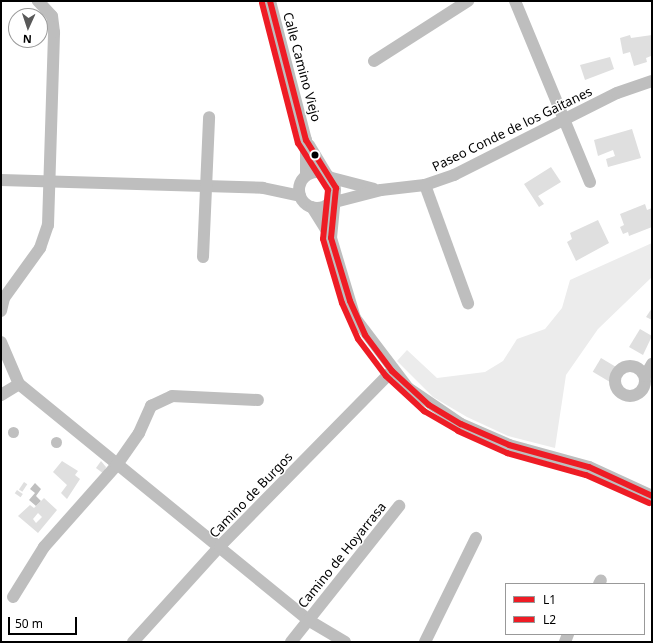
<!DOCTYPE html>
<style>
body{margin:0}
#map{position:relative;width:653px;height:643px;overflow:hidden;background:#fff;font-family:"Noto Sans",sans-serif}
div>[style]{position:absolute}
[style*='--x']{left:calc(var(--x)*1px);top:calc(var(--y)*1px);width:calc(var(--w)*1px);rotate:calc(var(--a)*1deg)}
.green>*{inset:0;background:#ececec}
.water>*{inset:0;background:#bfbfbf}
.round{border-radius:50%}
.building>*{inset:0;background:#dfdfdf;transform-origin:0 0}
.minor>*{height:12px;margin:-6px;padding:0 6px;transform-origin:6px;border-radius:6px;background:#bebebe}
.minor>.ring{margin:-6px;padding:0;box-sizing:content-box;background:none;border:12px solid #bebebe;border-radius:50%}
.bus-1>*{height:6px;margin:-3px;padding:0 3px;transform-origin:3px;border-radius:3px;background:#ee1c25}
.bus-2>*{height:6px;margin:-3px;padding:0 3px;transform-origin:3px;border-radius:3px;background:#ee1c25}
.dots>*{width:11px;height:11px;translate:-50% -50%;box-sizing:border-box;border:2px solid #fff;border-radius:50%}
span{translate:-50% -50%;white-space:nowrap;text-align:center;line-height:1.15;-webkit-text-stroke:3px #fff;paint-order:stroke}
.street-label{font-size:13px;color:#000}
.frame{position:absolute;inset:0;border:2px solid #000;pointer-events:none}
.legend{position:absolute;left:505px;top:583px;width:140px;height:52px;box-sizing:border-box;background:#fff;border:1px solid #999;margin:0;padding:5px 7px;list-style:none;font-size:12px;color:#000}
.legend li{display:flex;align-items:center;gap:8px;height:20px}
.legend b{width:20px;border:1px solid #999}
.north{position:absolute;left:8px;top:8px;width:40px;height:40px;box-sizing:border-box;background:#fff;border:1px solid #999;border-radius:50%;rotate:183deg;font-size:11px;font-weight:700;line-height:16px;text-align:center;color:#000}
.north::after{content:'';display:block;margin:auto;width:14px;height:18px;background:#595959;clip-path:polygon(50% 0,100% 100%,50% 72%,0 100%)}
.scale{position:absolute;left:8px;top:617px;width:69px;height:18px;box-sizing:border-box;border:2px solid #000;border-top:0;padding-left:5px;font-size:12px;line-height:14px;white-space:nowrap;color:#000;-webkit-text-stroke:3px #fff;paint-order:stroke}
</style>
<div id="map">
<div class="green">
<div style="clip-path:polygon(652px 243px,652px 277px,598px 329px,566px 375px,555px 448px,508px 436px,467px 417px,433px 397px,397px 361px,407px 350px,437px 378px,485px 372px,503px 361px,517px 339px,545px 329px,562px 308px,570px 280px)"></div>
</div>
<div class="water">
<div class="round" style="left:7.5px;top:426.5px;width:11px;height:11px"></div>
<div class="round" style="left:50.5px;top:436.5px;width:11px;height:11px"></div>
<div style="clip-path:polygon(35px 483px,41px 489px,36px 496px,41px 501px,36px 506px,29px 500px,35px 493px,30px 489px)"></div>
</div>
<div class="building">
<div style="clip-path:polygon(630px 35px,631px 38px,652px 35px,651px 56px,646px 58px,647px 62px,634px 66px,630px 52px,623px 54px,620px 38px)"></div>
<div style="clip-path:polygon(610px 57px,614px 69px,585px 80px,580px 65px)"></div>
<div style="clip-path:polygon(632px 129px,641px 158px,608px 167px,606px 159px,615px 156px,613px 150px,598px 156px,594px 140px)"></div>
<div style="clip-path:polygon(551px 167px,561px 182px,538px 196px,544px 204px,539px 207px,524px 184px)"></div>
<div style="clip-path:polygon(645px 204px,647px 210px,652px 208px,652px 227px,629px 236px,628px 232px,623px 234px,620px 227px,624px 225px,620px 214px)"></div>
<div style="clip-path:polygon(598px 220px,609px 243px,576px 261px,567px 242px,572px 239px,570px 233px)"></div>
<div style="clip-path:polygon(652px 308px,652px 320px,646px 317px)"></div>
<div style="clip-path:polygon(640px 329px,652px 336px,643px 355px,629px 347px)"></div>
<div style="left:601px;top:358px;width:21px;height:16px;rotate:31deg"></div>
<div style="clip-path:polygon(62px 461px,78px 471px,75px 475px,80px 479px,67px 499px,61px 493px,67px 485px,53px 472px)"></div>
<div style="clip-path:polygon(101px 461px,106px 467px,104px 474px,96px 468px)"></div>
<div style="left:24px;top:482px;width:4px;height:9px;rotate:34deg"></div>
<div style="left:17px;top:490px;width:7px;height:4px;rotate:34deg"></div>
<div style="clip-path:polygon(evenodd,44px 498px,57px 510px,38px 533px,18px 516px,30px 505px,34px 508px,44px 498px,38px 513px,42px 517px,36px 523px,33px 519px,38px 513px)"></div>
</div>
<div class="minor">
<div style="--x:270;--y:1;--w:144;--a:75.5"></div>
<div style="--x:306;--y:140;--w:35;--a:90"></div>
<div style="--x:515;--y:1;--w:196;--a:67.5"></div>
<div style="--x:374;--y:61;--w:112;--a:-32.6"></div>
<div style="--x:309;--y:145;--w:33;--a:59"></div>
<div class="ring" style="left:299px;top:172px;width:24px;height:24px"></div>
<div style="--x:332;--y:178;--w:43;--a:14.7"></div>
<div style="--x:1;--y:180;--w:262;--a:1.7"></div>
<div style="--x:263;--y:188;--w:38;--a:12"></div>
<div style="--x:425;--y:185;--w:126;--a:70"></div>
<div style="--x:335;--y:197;--w:41;--a:95.6"></div>
<div style="--x:331;--y:238;--w:84;--a:73.3"></div>
<div style="--x:355;--y:318;--w:88;--a:52.9"></div>
<div style="--x:408;--y:388;--w:64;--a:34.2"></div>
<div style="--x:461;--y:424;--w:52;--a:23.6"></div>
<div style="--x:509;--y:445;--w:83;--a:15.4"></div>
<div style="--x:589;--y:467;--w:69;--a:24.7"></div>
<div style="--x:331;--y:203;--w:52;--a:-14.6"></div>
<div style="--x:381;--y:190;--w:44;--a:-6.5"></div>
<div style="--x:425;--y:185;--w:31;--a:-19"></div>
<div style="--x:454;--y:175;--w:182;--a:-26.7"></div>
<div style="--x:617;--y:93;--w:37;--a:-19"></div>
<div style="--x:312;--y:207;--w:36;--a:58"></div>
<div style="--x:203;--y:257;--w:140;--a:-87.5"></div>
<div style="--x:1;--y:311;--w:13;--a:-77"></div>
<div style="--x:4;--y:298;--w:62;--a:-54.2"></div>
<div style="--x:40;--y:248;--w:24;--a:-71"></div>
<div style="--x:48;--y:225;--w:193;--a:-88.2"></div>
<div style="--x:54;--y:32;--w:16;--a:-97"></div>
<div style="--x:52;--y:16;--w:21;--a:-133"></div>
<div style="--x:1;--y:342;--w:46;--a:66.8"></div>
<div style="--x:19;--y:384;--w:373;--a:39.2"></div>
<div style="--x:308;--y:620;--w:43;--a:30.7"></div>
<div class="ring" style="left:615px;top:366px;width:18px;height:18px"></div>
<div style="--x:645;--y:376;--w:14;--a:-60"></div>
<div style="--x:1;--y:395;--w:21;--a:-31"></div>
<div style="--x:599;--y:584;--w:4;--a:-63"></div>
<div style="--x:13;--y:597;--w:59;--a:-58.2"></div>
<div style="--x:44;--y:547;--w:108;--a:-48.4"></div>
<div style="--x:116;--y:466;--w:40;--a:-55.1"></div>
<div style="--x:139;--y:433;--w:30;--a:-66"></div>
<div style="--x:151;--y:406;--w:23;--a:-25"></div>
<div style="--x:172;--y:396;--w:86;--a:2.7"></div>
<div style="--x:133;--y:642;--w:130;--a:-47.8"></div>
<div style="--x:220;--y:546;--w:245;--a:-45.5"></div>
<div style="--x:291;--y:642;--w:174;--a:-51.5"></div>
<div style="--x:425;--y:642;--w:116;--a:-63.9"></div>
<div style="--x:565;--y:642;--w:9;--a:-69"></div>
</div>
<div class="bus-1">
<div style="--x:270;--y:1;--w:144;--a:75.5"></div>
<div style="--x:306;--y:140;--w:57;--a:58"></div>
<div style="--x:336;--y:188;--w:50;--a:95.7"></div>
<div style="--x:331;--y:238;--w:66;--a:73.2"></div>
<div style="--x:350;--y:301;--w:37;--a:66"></div>
<div style="--x:365;--y:335;--w:45;--a:53.1"></div>
<div style="--x:392;--y:371;--w:50;--a:42.6"></div>
<div style="--x:429;--y:405;--w:37;--a:31"></div>
<div style="--x:461;--y:424;--w:52;--a:23.6"></div>
<div style="--x:509;--y:445;--w:83;--a:15.4"></div>
<div style="--x:589;--y:467;--w:69;--a:24.7"></div>
</div>
<div class="bus-2">
<div style="--x:262;--y:3;--w:145;--a:75.6"></div>
<div style="--x:298;--y:143;--w:56;--a:57.4"></div>
<div style="--x:328;--y:190;--w:49;--a:95.8"></div>
<div style="--x:323;--y:239;--w:67;--a:73.5"></div>
<div style="--x:342;--y:303;--w:39;--a:66"></div>
<div style="--x:358;--y:339;--w:46;--a:52.9"></div>
<div style="--x:386;--y:376;--w:52;--a:42.6"></div>
<div style="--x:424;--y:411;--w:39;--a:30"></div>
<div style="--x:458;--y:431;--w:54;--a:24.2"></div>
<div style="--x:507;--y:453;--w:82;--a:15.6"></div>
<div style="--x:586;--y:475;--w:69;--a:24"></div>
</div>
<div class="dots">
<div style="left:315px;top:155px;background:#000"></div>
</div>
<div class="street-label">
<span style="left:302px;top:67px;rotate:75deg">Calle Camino Viejo</span>
<span style="left:512px;top:129px;rotate:-26deg">Paseo Conde de los Gaitanes</span>
<span style="left:251px;top:495px;rotate:-46deg">Camino de Burgos</span>
<span style="left:342px;top:555px;rotate:-51deg">Camino de Hoyarrasa</span>
</div>
<div class="frame"></div>
<ul class="legend">
<li><b style="height:5px;background:#ee1c25"></b>L1</li>
<li><b style="height:5px;background:#ee1c25"></b>L2</li>
</ul>
<div class="north">N</div>
<div class="scale">50 m</div>
</div>
